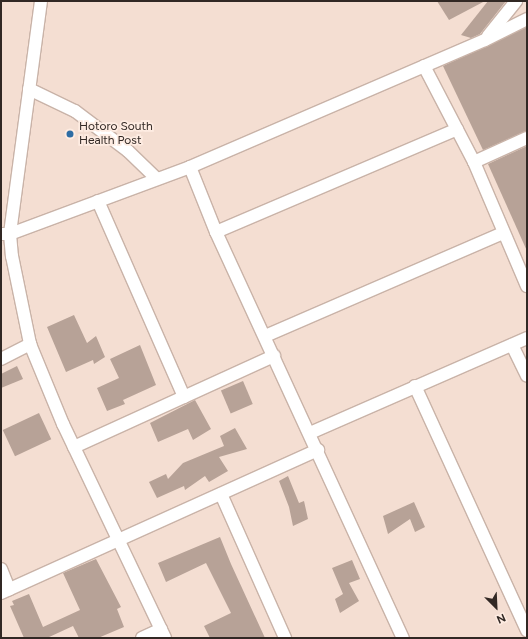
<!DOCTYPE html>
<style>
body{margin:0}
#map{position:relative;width:528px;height:639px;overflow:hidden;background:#f4ded2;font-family:Figtree,sans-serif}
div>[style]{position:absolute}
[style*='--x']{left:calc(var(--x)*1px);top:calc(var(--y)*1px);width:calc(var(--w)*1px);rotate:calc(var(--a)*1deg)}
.building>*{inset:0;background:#b7a297;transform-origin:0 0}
.roads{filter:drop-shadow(1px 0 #c9b3a8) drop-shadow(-1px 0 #c9b3a8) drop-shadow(0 1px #c9b3a8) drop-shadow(0 -1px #c9b3a8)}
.minor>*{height:12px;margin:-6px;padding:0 6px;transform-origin:6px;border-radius:6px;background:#fff}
.dots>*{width:11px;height:11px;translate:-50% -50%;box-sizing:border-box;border:2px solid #feece2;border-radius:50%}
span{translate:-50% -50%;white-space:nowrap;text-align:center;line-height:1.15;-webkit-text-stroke:3.5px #feece2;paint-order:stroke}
.poi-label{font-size:12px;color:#312824}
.left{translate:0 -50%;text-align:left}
.frame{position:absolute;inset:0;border:2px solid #312824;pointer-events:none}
.north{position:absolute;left:476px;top:587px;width:40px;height:40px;-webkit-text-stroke:3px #feece2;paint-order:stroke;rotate:156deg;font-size:11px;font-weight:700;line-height:16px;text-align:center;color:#312824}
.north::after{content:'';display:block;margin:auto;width:14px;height:18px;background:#312824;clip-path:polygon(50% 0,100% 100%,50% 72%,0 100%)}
</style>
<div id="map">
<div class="building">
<div style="clip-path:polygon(437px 1px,485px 1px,449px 20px)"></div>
<div style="clip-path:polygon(488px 1px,506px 1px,480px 34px,471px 38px,461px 35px)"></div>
<div style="clip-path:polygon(527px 27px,527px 131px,483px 150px,443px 66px)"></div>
<div style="clip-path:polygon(527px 146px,527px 251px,488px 164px)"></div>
<div style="clip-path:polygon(74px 315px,87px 343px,96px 336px,105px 357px,94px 364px,93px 360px,66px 372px,47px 327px)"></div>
<div style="clip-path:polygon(140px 345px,156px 385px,123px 400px,125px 404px,107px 411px,97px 388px,119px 378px,110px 359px)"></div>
<div style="clip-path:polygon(17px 366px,23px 379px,1px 388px,1px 374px)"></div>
<div style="left:243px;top:381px;width:25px;height:24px;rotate:67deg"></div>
<div style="clip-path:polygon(195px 400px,211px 429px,193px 440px,188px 429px,158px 442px,150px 423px)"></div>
<div style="left:39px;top:413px;width:29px;height:40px;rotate:65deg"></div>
<div style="clip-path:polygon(235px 428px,247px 449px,219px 457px,228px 471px,209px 482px,205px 476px,185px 490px,184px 486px,157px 498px,149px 482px,166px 474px,168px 479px,183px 463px,224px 446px,220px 436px)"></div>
<div style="clip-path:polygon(288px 476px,299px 503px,304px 501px,308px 519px,293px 526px,289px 507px,279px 481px)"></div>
<div style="clip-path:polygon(414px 502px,425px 527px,415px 532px,410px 519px,388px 534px,383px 516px)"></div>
<div style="clip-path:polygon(220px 537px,231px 564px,265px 638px,210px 638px,204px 626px,231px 613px,206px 563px,166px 582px,158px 563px)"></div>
<div style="clip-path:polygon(96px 559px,121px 607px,117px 609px,124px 627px,98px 638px,79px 638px,73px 626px,47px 638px,24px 638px,10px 606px,14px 605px,12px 601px,29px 594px,43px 627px,80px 610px,63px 573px)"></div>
<div style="clip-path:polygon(352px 560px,360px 579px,349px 583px,359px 601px,340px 613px,335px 599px,343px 594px,332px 568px)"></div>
</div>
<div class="roads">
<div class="minor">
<div style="--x:41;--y:1;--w:235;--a:97.6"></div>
<div style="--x:10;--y:234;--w:22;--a:85"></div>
<div style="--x:12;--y:256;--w:90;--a:78.4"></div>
<div style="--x:30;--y:344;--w:87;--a:67.6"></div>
<div style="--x:63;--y:424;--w:237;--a:64.5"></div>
<div style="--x:488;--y:36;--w:45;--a:-51.3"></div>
<div style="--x:424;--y:66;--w:108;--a:62.5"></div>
<div style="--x:474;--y:162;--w:135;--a:66.9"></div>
<div style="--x:29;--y:89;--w:51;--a:25.6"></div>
<div style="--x:75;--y:111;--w:66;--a:37"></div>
<div style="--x:128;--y:151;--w:40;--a:44"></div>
<div style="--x:474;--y:162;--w:58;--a:-24.4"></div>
<div style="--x:190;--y:167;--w:70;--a:68.2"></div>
<div style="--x:216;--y:232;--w:447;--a:65.3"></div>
<div style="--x:98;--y:201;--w:214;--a:66.3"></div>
<div style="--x:216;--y:232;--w:262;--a:-23.1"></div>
<div style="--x:1;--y:234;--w:9;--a:0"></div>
<div style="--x:10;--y:234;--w:192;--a:-20.4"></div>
<div style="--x:190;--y:167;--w:321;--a:-23.3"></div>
<div style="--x:485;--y:40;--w:47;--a:-26.6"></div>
<div style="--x:265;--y:336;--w:259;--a:-23.4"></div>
<div style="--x:512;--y:345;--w:34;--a:64"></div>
<div style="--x:1;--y:359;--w:33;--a:-27"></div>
<div style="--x:415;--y:386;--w:269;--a:65.4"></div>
<div style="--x:310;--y:433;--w:237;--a:-23.6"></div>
<div style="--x:74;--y:447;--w:220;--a:-24.5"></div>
<div style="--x:221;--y:494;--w:158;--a:66"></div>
<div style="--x:1;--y:569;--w:22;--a:68"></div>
<div style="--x:1;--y:593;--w:348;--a:-24.3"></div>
<div style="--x:142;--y:638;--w:21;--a:-25"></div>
</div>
</div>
<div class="dots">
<div style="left:70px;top:134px;background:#2e6da4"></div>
</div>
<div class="poi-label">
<span class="left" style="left:79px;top:134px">Hotoro South<br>Health Post</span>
</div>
<div class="frame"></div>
<div class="north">N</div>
</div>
